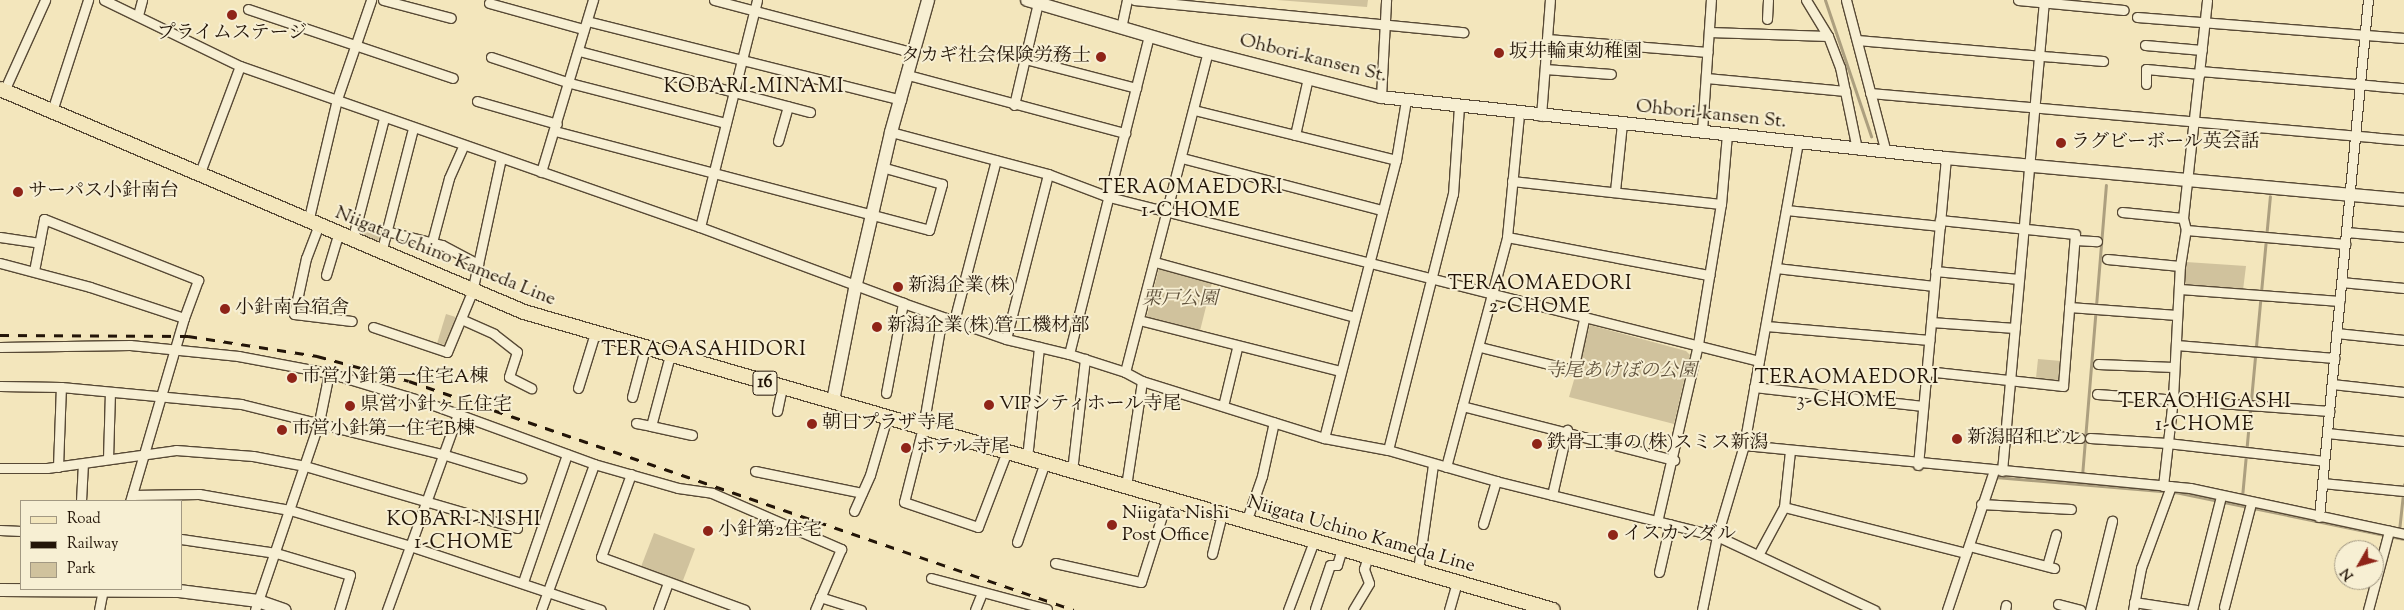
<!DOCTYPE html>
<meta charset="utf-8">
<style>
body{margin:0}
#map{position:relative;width:2404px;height:610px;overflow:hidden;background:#f3e6bc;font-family:"Sorts Mill Goudy","Noto Serif JP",serif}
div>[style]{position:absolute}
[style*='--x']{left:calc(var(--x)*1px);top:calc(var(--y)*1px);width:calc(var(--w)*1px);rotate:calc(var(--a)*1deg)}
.green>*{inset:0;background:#d0c29d;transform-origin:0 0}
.stream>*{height:3px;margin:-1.5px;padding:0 1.5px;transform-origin:1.5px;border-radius:1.5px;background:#ac9f7f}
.roads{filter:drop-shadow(1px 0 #574935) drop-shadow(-1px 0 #574935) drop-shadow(0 1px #574935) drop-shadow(0 -1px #574935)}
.street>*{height:9px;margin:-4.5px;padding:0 4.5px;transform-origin:4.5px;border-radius:4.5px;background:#f7efd3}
.secondary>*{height:12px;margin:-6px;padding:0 6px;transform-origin:6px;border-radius:6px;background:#f7efd3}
.primary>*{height:14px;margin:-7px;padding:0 7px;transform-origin:7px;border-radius:7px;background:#f3e6bc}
.rail>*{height:3px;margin-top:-1.5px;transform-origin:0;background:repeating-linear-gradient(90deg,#231508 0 9px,transparent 0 18px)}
.dots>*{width:14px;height:14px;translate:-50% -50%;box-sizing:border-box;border:2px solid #f7efd3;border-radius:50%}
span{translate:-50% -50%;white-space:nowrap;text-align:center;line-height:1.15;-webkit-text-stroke:4px #f7efd3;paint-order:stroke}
.shield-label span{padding:1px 4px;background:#f7efd3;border:1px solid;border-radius:4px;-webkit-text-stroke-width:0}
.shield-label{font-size:18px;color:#231508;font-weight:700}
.poi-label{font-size:19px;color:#231508}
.left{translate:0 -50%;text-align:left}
.right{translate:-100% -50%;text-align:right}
.street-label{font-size:19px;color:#231508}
.park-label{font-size:19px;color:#60523c;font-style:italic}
.neighbourhood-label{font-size:20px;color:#231508;letter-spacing:1px}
.legend{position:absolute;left:20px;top:500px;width:162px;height:90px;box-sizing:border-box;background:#f7efd3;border:1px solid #a29882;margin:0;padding:6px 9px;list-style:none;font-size:15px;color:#231508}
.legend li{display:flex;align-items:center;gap:10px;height:25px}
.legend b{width:25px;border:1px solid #a29882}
.north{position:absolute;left:2334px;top:540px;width:50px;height:50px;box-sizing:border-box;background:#f7efd3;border:1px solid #a29882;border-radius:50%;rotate:232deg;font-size:14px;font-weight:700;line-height:20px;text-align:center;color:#231508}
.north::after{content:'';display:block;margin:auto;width:18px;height:22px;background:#8f2418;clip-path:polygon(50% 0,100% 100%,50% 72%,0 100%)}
</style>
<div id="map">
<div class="green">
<div style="clip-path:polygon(1277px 0,1368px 0,1367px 7px)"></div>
<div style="clip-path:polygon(361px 226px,380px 232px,377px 246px,358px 238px)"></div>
<div style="clip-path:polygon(2186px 262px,2246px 266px,2243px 290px,2187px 286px,2185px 281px)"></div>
<div style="left:1159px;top:268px;width:55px;height:51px;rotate:14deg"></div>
<div style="left:446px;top:314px;width:10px;height:30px;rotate:17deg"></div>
<div style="clip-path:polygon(1590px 325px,1686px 351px,1690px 355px,1674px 424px,1569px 397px)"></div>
<div style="clip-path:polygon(2038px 359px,2061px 361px,2060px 378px,2056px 381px,2036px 378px)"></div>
<div style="left:654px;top:533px;width:44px;height:36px;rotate:21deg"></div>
</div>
<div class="stream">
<div style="--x:1825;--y:0;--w:144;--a:71.3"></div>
<div style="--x:2082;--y:476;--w:292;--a:-85.3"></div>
<div style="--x:1995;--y:477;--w:181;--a:4.8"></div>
<div style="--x:2175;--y:492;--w:234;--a:11.6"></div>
<div style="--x:2242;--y:497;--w:302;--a:-84.7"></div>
<div style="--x:2399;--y:531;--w:47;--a:-83.9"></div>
</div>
<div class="roads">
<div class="street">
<div style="--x:104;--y:0;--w:151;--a:25.9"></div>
<div style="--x:240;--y:66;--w:487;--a:19.3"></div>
<div style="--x:700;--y:227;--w:217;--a:20.5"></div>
<div style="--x:903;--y:303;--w:109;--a:19.3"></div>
<div style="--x:1006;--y:339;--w:65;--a:13.4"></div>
<div style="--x:1069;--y:354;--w:59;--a:17.8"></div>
<div style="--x:1125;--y:372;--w:19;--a:28"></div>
<div style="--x:1142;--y:381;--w:191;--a:17.4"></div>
<div style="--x:1324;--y:438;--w:65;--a:10.6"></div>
<div style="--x:1388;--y:450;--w:112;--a:16"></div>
<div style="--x:1496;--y:481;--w:228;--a:14"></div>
<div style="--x:1717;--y:536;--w:174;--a:25.2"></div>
<div style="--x:383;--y:0;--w:70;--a:14.8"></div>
<div style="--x:714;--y:0;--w:207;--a:14.8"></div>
<div style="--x:1134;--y:0;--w:331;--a:5.6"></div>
<div style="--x:1806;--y:0;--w:42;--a:58.6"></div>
<div style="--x:1828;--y:36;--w:33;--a:69"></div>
<div style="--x:1840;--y:67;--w:84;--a:78.3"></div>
<div style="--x:1846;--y:0;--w:157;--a:75.3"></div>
<div style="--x:2018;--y:0;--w:106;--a:5.4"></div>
<div style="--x:489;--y:3;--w:98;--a:15.5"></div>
<div style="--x:248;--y:9;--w:216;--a:18.6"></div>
<div style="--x:138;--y:15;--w:16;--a:-75"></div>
<div style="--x:2137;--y:17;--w:268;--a:4.5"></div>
<div style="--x:1767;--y:19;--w:19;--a:-87"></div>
<div style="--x:587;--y:21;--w:324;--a:14.1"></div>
<div style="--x:1121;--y:28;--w:29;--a:-78"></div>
<div style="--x:1709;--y:32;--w:119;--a:1.9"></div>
<div style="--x:1547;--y:39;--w:161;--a:4.6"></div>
<div style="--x:1857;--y:40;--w:247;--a:4.9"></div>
<div style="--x:2145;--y:45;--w:57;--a:5"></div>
<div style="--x:579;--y:51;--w:239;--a:14.8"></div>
<div style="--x:491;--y:57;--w:83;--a:18.2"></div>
<div style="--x:570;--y:83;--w:161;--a:14.4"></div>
<div style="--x:1025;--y:59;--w:115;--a:14.6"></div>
<div style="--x:1545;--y:69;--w:66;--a:4.3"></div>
<div style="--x:2200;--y:71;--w:205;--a:4.8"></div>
<div style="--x:908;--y:75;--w:225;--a:15"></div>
<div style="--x:1706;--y:78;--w:140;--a:5.3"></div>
<div style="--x:2146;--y:84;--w:15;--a:-90"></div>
<div style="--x:2146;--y:69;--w:54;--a:5.3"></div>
<div style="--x:4;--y:91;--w:100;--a:-65.7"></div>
<div style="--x:1870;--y:93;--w:536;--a:5.03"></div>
<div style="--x:1381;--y:97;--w:97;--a:-87"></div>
<div style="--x:477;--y:101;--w:83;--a:16"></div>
<div style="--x:1014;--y:105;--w:105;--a:-76.8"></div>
<div style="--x:1194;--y:110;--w:208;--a:13.9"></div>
<div style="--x:52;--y:111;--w:117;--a:-72"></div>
<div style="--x:1541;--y:116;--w:116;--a:-85.6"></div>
<div style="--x:555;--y:131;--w:387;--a:14.8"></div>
<div style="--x:929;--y:230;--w:48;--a:-74.2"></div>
<div style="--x:942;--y:184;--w:59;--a:-164.3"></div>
<div style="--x:1702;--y:131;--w:131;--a:-86.1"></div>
<div style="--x:891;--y:132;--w:163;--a:15"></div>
<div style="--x:1048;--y:174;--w:65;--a:20.7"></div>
<div style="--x:1109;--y:197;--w:670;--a:14.16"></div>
<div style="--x:1295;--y:135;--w:58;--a:-77.2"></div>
<div style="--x:778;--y:141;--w:36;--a:-74"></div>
<div style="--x:1182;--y:158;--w:207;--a:14.6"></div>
<div style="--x:541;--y:172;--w:180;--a:-73.2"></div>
<div style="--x:199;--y:175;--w:116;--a:-69.4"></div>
<div style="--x:1512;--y:181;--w:210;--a:6.3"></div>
<div style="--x:1615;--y:191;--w:68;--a:-84.1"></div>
<div style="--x:1786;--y:210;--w:155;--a:5.9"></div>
<div style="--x:2122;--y:212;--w:61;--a:5.6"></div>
<div style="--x:308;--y:222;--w:126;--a:-76.7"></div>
<div style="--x:337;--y:99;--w:105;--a:-71"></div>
<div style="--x:318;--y:227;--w:33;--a:111"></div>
<div style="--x:306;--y:258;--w:57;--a:102.1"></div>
<div style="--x:294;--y:314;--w:58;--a:6.9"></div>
<div style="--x:700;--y:227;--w:234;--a:-75.9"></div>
<div style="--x:2186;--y:230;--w:160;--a:5"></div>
<div style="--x:386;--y:231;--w:58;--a:14"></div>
<div style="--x:442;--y:245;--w:41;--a:27.8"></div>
<div style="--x:2346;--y:232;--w:58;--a:4.9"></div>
<div style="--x:0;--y:237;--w:40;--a:8.5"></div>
<div style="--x:1507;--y:237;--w:206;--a:10.7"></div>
<div style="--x:2075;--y:240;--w:22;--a:3"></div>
<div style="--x:352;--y:241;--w:127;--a:-75.4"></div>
<div style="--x:432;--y:242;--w:66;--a:-75.1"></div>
<div style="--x:449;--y:178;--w:35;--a:-66"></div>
<div style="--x:381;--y:253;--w:129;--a:-75.6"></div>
<div style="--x:2107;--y:259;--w:73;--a:5.5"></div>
<div style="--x:1155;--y:262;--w:206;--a:15.4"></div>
<div style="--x:0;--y:263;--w:93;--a:14.9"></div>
<div style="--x:90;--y:287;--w:99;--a:18.3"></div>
<div style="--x:184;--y:318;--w:191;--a:106.4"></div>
<div style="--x:1776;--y:268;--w:159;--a:6.5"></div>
<div style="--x:34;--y:271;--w:53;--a:-79.1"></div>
<div style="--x:44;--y:219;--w:166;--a:21.6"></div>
<div style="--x:198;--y:280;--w:40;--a:110.2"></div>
<div style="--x:1935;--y:271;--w:84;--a:5.4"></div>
<div style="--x:326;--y:275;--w:42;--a:-73.3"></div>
<div style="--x:2341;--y:282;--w:63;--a:5.4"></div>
<div style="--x:2180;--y:289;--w:160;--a:4.3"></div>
<div style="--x:2069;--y:307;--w:108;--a:4.2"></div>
<div style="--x:942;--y:317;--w:112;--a:99.8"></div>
<div style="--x:923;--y:427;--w:77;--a:104.2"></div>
<div style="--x:904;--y:502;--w:78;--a:18.7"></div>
<div style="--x:978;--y:527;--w:81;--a:-69.1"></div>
<div style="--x:461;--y:319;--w:36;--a:24"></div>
<div style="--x:494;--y:334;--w:29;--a:38"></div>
<div style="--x:517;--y:352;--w:26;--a:108"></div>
<div style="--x:509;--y:377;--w:25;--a:27"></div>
<div style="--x:1139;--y:320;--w:207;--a:14.2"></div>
<div style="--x:954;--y:321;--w:166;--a:-75.4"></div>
<div style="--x:1931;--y:322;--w:84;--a:4.1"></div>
<div style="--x:1766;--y:326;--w:164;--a:4.9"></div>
<div style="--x:373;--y:327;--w:78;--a:18.7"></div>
<div style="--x:447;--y:352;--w:65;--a:-67.4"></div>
<div style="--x:472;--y:292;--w:137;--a:-77.8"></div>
<div style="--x:2336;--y:333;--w:68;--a:5.9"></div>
<div style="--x:1006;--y:339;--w:170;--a:-75.7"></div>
<div style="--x:2176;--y:345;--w:159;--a:4.7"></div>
<div style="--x:0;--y:347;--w:130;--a:-0.9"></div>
<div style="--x:130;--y:345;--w:109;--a:5.8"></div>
<div style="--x:238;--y:356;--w:93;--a:10.6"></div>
<div style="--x:329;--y:373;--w:100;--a:16.8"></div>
<div style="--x:425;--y:402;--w:180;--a:20.1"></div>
<div style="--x:594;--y:464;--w:87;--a:15.9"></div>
<div style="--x:678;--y:488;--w:34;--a:8"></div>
<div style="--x:712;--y:493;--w:141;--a:23.5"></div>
<div style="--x:841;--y:549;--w:66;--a:113.1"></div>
<div style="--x:1480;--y:347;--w:96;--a:13.9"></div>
<div style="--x:1573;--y:370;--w:52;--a:-77.8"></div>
<div style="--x:1069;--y:354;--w:328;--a:-75.9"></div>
<div style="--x:2098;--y:364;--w:75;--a:2.3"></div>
<div style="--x:1926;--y:371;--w:138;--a:6.2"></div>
<div style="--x:2063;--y:386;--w:152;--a:-85.5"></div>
<div style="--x:2075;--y:234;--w:136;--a:-174.1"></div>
<div style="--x:1125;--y:372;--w:331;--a:-75.5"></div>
<div style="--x:2332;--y:384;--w:72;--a:6.3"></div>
<div style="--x:0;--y:386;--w:61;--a:0.9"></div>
<div style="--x:61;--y:387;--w:181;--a:5.4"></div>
<div style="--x:241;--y:404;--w:207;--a:14"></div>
<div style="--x:442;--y:454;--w:83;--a:16.9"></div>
<div style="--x:1754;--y:387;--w:170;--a:6.4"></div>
<div style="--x:578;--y:388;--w:58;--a:-72.8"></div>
<div style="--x:886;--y:393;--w:92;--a:-79.3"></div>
<div style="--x:2097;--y:394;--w:233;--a:4.2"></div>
<div style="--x:632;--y:397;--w:51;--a:-75.1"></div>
<div style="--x:1223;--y:406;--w:60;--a:-76.4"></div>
<div style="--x:1462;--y:406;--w:219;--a:14.3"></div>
<div style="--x:777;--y:411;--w:25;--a:-78"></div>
<div style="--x:636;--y:423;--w:15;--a:11"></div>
<div style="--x:651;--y:426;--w:73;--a:-75"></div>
<div style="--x:651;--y:426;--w:42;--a:12.4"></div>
<div style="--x:2005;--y:432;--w:75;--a:4.6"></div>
<div style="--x:2327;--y:433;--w:77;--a:5.9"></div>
<div style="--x:1324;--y:438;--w:287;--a:-75.5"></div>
<div style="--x:1396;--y:160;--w:61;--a:-80.5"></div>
<div style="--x:2090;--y:438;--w:77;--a:3.7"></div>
<div style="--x:2167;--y:443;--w:158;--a:6.5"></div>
<div style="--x:1744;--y:445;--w:448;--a:5.5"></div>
<div style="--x:2190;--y:488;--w:219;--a:12.1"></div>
<div style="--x:1388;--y:450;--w:264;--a:-75.8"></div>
<div style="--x:1453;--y:194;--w:87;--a:-86.1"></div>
<div style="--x:1027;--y:458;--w:112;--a:-83.8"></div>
<div style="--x:108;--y:459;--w:67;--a:-88.3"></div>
<div style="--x:1918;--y:465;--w:308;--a:-84.8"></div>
<div style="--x:58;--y:467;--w:80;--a:-87.9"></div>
<div style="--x:1446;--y:467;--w:238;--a:-75.1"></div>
<div style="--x:1507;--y:237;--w:124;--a:-84.4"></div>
<div style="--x:0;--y:468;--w:47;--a:0"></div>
<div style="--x:47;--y:468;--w:130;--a:-7.9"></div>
<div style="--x:176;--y:450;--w:77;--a:4.5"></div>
<div style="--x:253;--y:456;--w:53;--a:10.9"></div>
<div style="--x:305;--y:466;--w:221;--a:16.3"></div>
<div style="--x:755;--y:471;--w:109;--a:11.6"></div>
<div style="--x:1072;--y:471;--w:113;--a:-83.4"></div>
<div style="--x:2002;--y:471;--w:473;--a:-84.9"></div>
<div style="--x:631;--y:474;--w:88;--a:109.9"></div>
<div style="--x:601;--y:557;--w:153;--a:20.2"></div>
<div style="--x:2322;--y:483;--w:82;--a:5.6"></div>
<div style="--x:1126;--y:486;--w:106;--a:-81.3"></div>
<div style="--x:2163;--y:486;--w:89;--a:-83.5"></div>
<div style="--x:2173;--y:398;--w:132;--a:-87"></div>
<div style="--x:2180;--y:266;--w:36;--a:-81"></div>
<div style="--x:2186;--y:230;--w:12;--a:-104"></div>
<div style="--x:2183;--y:218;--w:219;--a:-83.7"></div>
<div style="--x:132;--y:495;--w:67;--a:-0.9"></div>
<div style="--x:199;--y:494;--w:92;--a:10"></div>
<div style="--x:290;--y:510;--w:125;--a:16.7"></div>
<div style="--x:410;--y:546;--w:201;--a:18.5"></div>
<div style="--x:1552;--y:495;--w:67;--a:-77"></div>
<div style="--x:81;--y:501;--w:37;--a:-87"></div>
<div style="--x:1981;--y:504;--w:90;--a:3.2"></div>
<div style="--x:1784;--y:507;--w:188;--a:14.2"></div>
<div style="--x:854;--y:511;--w:39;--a:-66"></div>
<div style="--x:870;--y:475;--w:60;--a:-73.7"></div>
<div style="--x:2319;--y:517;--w:519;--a:-84.59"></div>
<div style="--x:1246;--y:522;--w:49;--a:-70.8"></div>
<div style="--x:1262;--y:476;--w:55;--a:-77.5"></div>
<div style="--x:1657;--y:522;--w:183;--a:-77"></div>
<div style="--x:1698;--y:344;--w:142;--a:-80.7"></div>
<div style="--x:1721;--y:204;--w:70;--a:-85.1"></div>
<div style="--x:1483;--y:524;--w:45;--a:-73.2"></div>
<div style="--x:0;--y:530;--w:21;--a:3"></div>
<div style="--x:181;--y:539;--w:96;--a:8.4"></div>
<div style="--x:276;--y:553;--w:77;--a:16.6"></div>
<div style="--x:350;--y:575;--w:37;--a:107"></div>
<div style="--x:1017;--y:542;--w:85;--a:-70.7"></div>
<div style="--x:1969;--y:546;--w:88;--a:14.5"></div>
<div style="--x:1212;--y:554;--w:41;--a:-76"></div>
<div style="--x:1758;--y:555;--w:55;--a:-61.6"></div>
<div style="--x:1784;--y:507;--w:56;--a:-83.9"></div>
<div style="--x:1055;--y:563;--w:88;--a:12.5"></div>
<div style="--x:1141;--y:582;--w:89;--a:-72.4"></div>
<div style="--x:2047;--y:566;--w:33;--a:-74"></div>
<div style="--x:1418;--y:570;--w:107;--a:-81.9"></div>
<div style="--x:1659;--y:572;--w:49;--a:-77.1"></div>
<div style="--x:931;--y:578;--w:120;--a:15"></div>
<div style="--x:523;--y:582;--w:135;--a:-71"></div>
<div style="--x:820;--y:597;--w:43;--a:17.6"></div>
<div style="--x:2134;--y:602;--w:53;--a:8.7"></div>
<div style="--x:2058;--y:604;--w:23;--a:15"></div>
<div style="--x:2224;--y:607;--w:107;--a:-75.4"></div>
<div style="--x:1315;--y:609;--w:46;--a:-71.2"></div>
<div style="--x:1330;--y:565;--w:7;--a:0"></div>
<div style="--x:1337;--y:565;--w:17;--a:-73"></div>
<div style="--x:99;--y:610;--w:21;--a:-79"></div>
<div style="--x:255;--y:610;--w:199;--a:-71.2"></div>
<div style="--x:319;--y:422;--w:50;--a:-78.5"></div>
<div style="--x:387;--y:610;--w:208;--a:-70.1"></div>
<div style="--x:541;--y:610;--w:155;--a:-70"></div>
<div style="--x:658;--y:610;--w:29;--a:-70"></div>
<div style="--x:975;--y:610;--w:18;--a:-68"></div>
<div style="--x:1288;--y:610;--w:74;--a:-69.4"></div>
<div style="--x:1353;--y:610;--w:31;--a:-59"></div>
<div style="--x:1369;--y:583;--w:15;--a:-110"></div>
<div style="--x:1364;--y:569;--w:14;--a:-73"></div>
<div style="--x:1449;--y:610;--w:29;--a:-74"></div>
<div style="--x:1702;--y:610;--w:76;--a:-78.5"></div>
<div style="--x:1717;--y:536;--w:95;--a:-73.5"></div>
<div style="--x:1744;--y:445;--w:307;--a:-79.9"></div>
<div style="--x:1947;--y:610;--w:148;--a:-71.4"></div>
<div style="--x:2005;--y:610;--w:5;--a:-79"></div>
<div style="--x:2090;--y:610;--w:92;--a:-76.1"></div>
<div style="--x:2133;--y:610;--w:43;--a:-79.2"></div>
<div style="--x:2141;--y:568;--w:87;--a:-69.9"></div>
<div style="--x:2192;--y:610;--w:118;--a:-75.7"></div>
<div style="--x:2368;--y:610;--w:82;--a:-75.1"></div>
</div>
<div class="secondary">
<div style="--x:1027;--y:0;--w:178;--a:16.3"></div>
<div style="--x:1198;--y:50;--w:189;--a:14.4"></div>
<div style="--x:1381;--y:97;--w:568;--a:6.16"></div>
<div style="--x:1946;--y:158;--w:460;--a:5.2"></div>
<div style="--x:833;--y:401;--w:119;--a:-78.9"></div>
<div style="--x:856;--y:284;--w:156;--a:-77"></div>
<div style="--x:891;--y:132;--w:137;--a:-74.3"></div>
<div style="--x:0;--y:590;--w:179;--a:0.3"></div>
<div style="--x:179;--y:591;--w:80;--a:7.2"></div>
<div style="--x:258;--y:601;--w:28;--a:19"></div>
</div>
<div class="primary">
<div style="--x:0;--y:89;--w:569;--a:23.05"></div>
<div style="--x:524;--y:312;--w:1071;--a:16.15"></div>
</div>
</div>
<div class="rail">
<div style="--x:0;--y:335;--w:188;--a:0.3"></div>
<div style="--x:188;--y:336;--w:131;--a:8.8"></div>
<div style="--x:317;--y:356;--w:95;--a:15.2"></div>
<div style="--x:409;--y:381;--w:703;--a:19"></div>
</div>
<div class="dots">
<div style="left:232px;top:15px;background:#8f2418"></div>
<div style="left:1499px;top:53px;background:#8f2418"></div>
<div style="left:1101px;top:57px;background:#8f2418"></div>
<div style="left:2061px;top:143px;background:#8f2418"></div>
<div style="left:18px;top:192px;background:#8f2418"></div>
<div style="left:898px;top:287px;background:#8f2418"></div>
<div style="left:225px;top:309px;background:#8f2418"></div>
<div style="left:877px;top:327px;background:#8f2418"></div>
<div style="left:292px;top:378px;background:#8f2418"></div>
<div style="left:989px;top:405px;background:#8f2418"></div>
<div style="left:350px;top:406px;background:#8f2418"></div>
<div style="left:812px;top:424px;background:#8f2418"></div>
<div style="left:282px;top:430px;background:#8f2418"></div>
<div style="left:1957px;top:439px;background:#8f2418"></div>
<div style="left:1537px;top:444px;background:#8f2418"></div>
<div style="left:906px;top:448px;background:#8f2418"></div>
<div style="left:1112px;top:525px;background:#8f2418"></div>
<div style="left:708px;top:531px;background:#8f2418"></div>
<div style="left:1613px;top:535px;background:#8f2418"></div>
</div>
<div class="shield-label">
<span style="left:765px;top:383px">16</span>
</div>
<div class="poi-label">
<span style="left:232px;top:34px">プライムステージ</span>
<span class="left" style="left:1509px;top:53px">坂井輪東幼稚園</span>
<span class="right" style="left:1091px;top:57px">タカギ社会保険労務士</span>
<span class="left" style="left:2071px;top:143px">ラグビーボール英会話</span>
<span class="left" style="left:28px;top:192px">サーパス小針南台</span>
<span class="left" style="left:908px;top:287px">新潟企業(株)</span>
<span class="left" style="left:235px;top:309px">小針南台宿舎</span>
<span class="left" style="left:887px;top:327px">新潟企業(株)管工機材部</span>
<span class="left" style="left:302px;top:378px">市営小針第一住宅A棟</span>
<span class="left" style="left:999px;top:405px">VIPシティホール寺尾</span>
<span class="left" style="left:360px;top:406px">県営小針ヶ丘住宅</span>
<span class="left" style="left:822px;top:424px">朝日プラザ寺尾</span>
<span class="left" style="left:292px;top:430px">市営小針第一住宅B棟</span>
<span class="left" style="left:1967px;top:439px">新潟昭和ビル</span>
<span class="left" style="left:1547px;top:444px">鉄骨工事の(株)スミス新潟</span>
<span class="left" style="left:916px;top:448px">ホテル寺尾</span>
<span class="left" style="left:1122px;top:525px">Niigata Nishi<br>Post Office</span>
<span class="left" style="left:718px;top:531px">小針第2住宅</span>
<span class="left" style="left:1623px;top:535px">イスカンダル</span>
</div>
<div class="street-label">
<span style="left:1313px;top:59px;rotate:14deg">Ohbori-kansen St.</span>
<span style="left:1711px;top:115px;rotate:6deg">Ohbori-kansen St.</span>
<span style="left:445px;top:257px;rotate:22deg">Niigata Uchino Kameda Line</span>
<span style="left:1361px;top:535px;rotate:16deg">Niigata Uchino Kameda Line</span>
</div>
<div class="park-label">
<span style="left:1180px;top:300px">栗戸公園</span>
<span style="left:1621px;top:372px">寺尾あけぼの公園</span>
</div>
<div class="neighbourhood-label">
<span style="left:754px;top:87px">KOBARI-MINAMI</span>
<span style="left:1191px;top:200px">TERAOMAEDORI<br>1-CHOME</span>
<span style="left:1540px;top:296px">TERAOMAEDORI<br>2-CHOME</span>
<span style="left:704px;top:350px">TERAOASAHIDORI</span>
<span style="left:1847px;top:390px">TERAOMAEDORI<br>3-CHOME</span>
<span style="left:2205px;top:414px">TERAOHIGASHI<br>1-CHOME</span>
<span style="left:464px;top:532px">KOBARI-NISHI<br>1-CHOME</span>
</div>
<ul class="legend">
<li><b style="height:6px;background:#f3e6bc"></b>Road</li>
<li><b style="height:6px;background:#231508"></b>Railway</li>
<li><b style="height:14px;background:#d0c29d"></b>Park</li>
</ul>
<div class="north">N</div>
</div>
